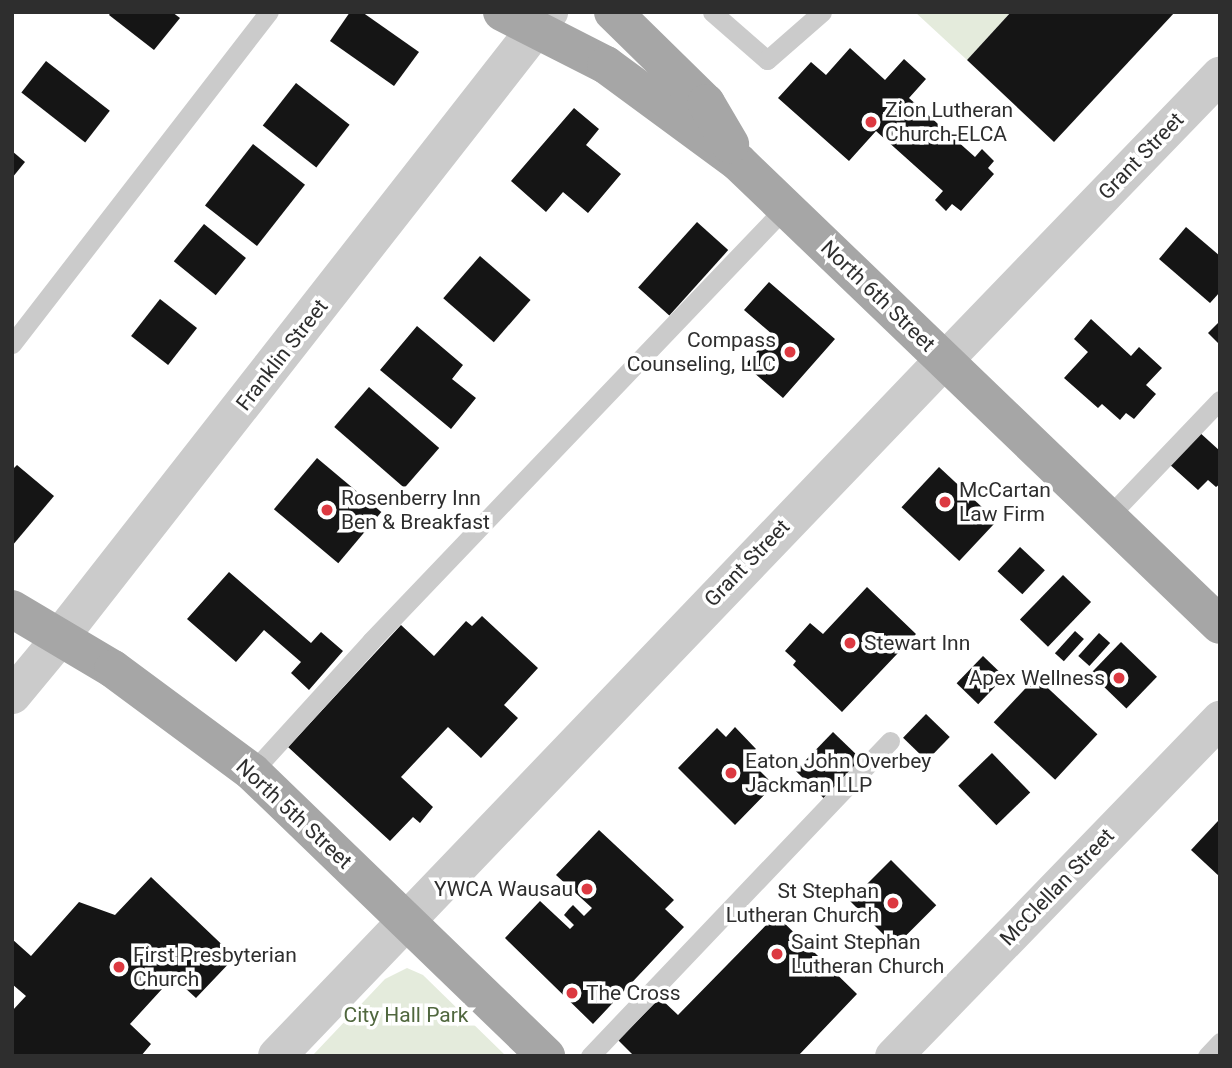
<!DOCTYPE html>
<style>
body{margin:0}
#map{position:relative;width:1232px;height:1068px;overflow:hidden;background:#fff;font-family:Roboto,sans-serif}
div>[style]{position:absolute}
[style*='--x']{left:calc(var(--x)*1px);top:calc(var(--y)*1px);width:calc(var(--w)*1px);rotate:calc(var(--a)*1deg)}
.green>*{inset:0;background:#e4ebdc}
.building>*{inset:0;background:#151515;transform-origin:0 0}
.service>*{height:19px;margin:-9.5px;padding:0 9.5px;transform-origin:9.5px;border-radius:9.5px;background:#cbcbcb}
.minor>*{height:37px;margin:-18.5px;padding:0 18.5px;transform-origin:18.5px;border-radius:18.5px;background:#cbcbcb}
.tertiary>*{height:38px;margin:-19px;padding:0 19px;transform-origin:19px;border-radius:19px;background:#cbcbcb}
.primary>*{height:38px;margin:-19px;padding:0 19px;transform-origin:19px;border-radius:19px;background:#a6a6a6}
.dots>*{width:19px;height:19px;translate:-50% -50%;box-sizing:border-box;border:4px solid #fff;border-radius:50%}
span{translate:-50% -50%;white-space:nowrap;text-align:center;line-height:1.15;-webkit-text-stroke:7px #fff;paint-order:stroke}
.poi-label{font-size:21px;color:#2e2e2e}
.left{translate:0 -50%;text-align:left}
.right{translate:-100% -50%;text-align:right}
.street-label{font-size:21px;color:#2e2e2e}
.park-label{font-size:21px;color:#50673e}
.frame{position:absolute;inset:0;border:14px solid #2e2e2e;pointer-events:none}
</style>
<div id="map">
<div class="green">
<div style="clip-path:polygon(915px 12px,1011px 12px,967px 60px)"></div>
<div style="clip-path:polygon(407px 968px,423px 975px,506px 1056px,312px 1056px,385px 979px)"></div>
</div>
<div class="building">
<div style="clip-path:polygon(111px 12px,172px 12px,180px 18px,154px 50px,109px 15px)"></div>
<div style="clip-path:polygon(350px 12px,362px 12px,419px 52px,394px 86px,330px 41px)"></div>
<div style="clip-path:polygon(1011px 12px,1175px 12px,1054px 142px,967px 60px)"></div>
<div style="clip-path:polygon(850px 48px,885px 80px,904px 59px,926px 79px,909px 98px,975px 157px,982px 149px,994px 161px,988px 168px,994px 174px,961px 211px,952px 204px,946px 211px,935px 200px,943px 191px,876px 131px,849px 161px,778px 98px,811px 62px,826px 75px)"></div>
<div style="left:46px;top:61px;width:81px;height:40px;rotate:38deg"></div>
<div style="left:296px;top:83px;width:68px;height:54px;rotate:38deg"></div>
<div style="clip-path:polygon(574px 108px,599px 129px,586px 145px,621px 174px,588px 213px,563px 192px,546px 212px,511px 181px)"></div>
<div style="left:253px;top:144px;width:66px;height:78px;rotate:38deg"></div>
<div style="clip-path:polygon(12px 151px,25px 162px,12px 178px)"></div>
<div style="left:697px;top:222px;width:42px;height:88px;rotate:42deg"></div>
<div style="left:204px;top:224px;width:54px;height:48px;rotate:39deg"></div>
<div style="clip-path:polygon(1186px 227px,1220px 256px,1220px 292px,1210px 303px,1159px 259px)"></div>
<div style="left:480px;top:256px;width:67px;height:56px;rotate:41deg"></div>
<div style="clip-path:polygon(769px 282px,835px 339px,783px 398px,745px 365px,772px 334px,744px 310px)"></div>
<div style="left:160px;top:299px;width:47px;height:47px;rotate:38deg"></div>
<div style="clip-path:polygon(1091px 319px,1131px 356px,1139px 347px,1162px 368px,1146px 385px,1156px 394px,1134px 419px,1126px 413px,1120px 420px,1102px 404px,1098px 408px,1064px 378px,1088px 352px,1074px 339px)"></div>
<div style="clip-path:polygon(1220px 321px,1220px 345px,1208px 333px)"></div>
<div style="clip-path:polygon(417px 326px,463px 365px,452px 379px,476px 398px,451px 429px,380px 370px)"></div>
<div style="left:369px;top:387px;width:93px;height:53px;rotate:41deg"></div>
<div style="clip-path:polygon(1198px 431px,1220px 451px,1220px 484px,1216px 487px,1208px 480px,1198px 490px,1168px 463px)"></div>
<div style="left:317px;top:458px;width:84px;height:67px;rotate:40deg"></div>
<div style="clip-path:polygon(17px 465px,54px 496px,12px 546px,12px 470px)"></div>
<div style="left:939px;top:467px;width:79px;height:55px;rotate:43deg"></div>
<div style="left:1020px;top:547px;width:34px;height:33px;rotate:43deg"></div>
<div style="clip-path:polygon(229px 572px,311px 643px,321px 632px,343px 651px,309px 690px,291px 673px,301px 662px,264px 630px,236px 662px,187px 619px)"></div>
<div style="left:1063px;top:575px;width:39px;height:62px;rotate:44deg"></div>
<div style="clip-path:polygon(867px 587px,916px 634px,842px 712px,793px 665px,796px 661px,785px 651px,810px 623px,823px 634px)"></div>
<div style="clip-path:polygon(482px 616px,538px 668px,504px 705px,518px 718px,481px 758px,448px 727px,401px 777px,433px 807px,420px 823px,413px 817px,390px 841px,288px 747px,401px 625px,434px 656px,466px 621px,472px 626px)"></div>
<div style="left:1075px;top:631px;width:12px;height:30px;rotate:42deg"></div>
<div style="left:1099px;top:633px;width:15px;height:31px;rotate:42deg"></div>
<div style="left:1121px;top:642px;width:50px;height:44px;rotate:44deg"></div>
<div style="left:983px;top:656px;width:30px;height:38px;rotate:44deg"></div>
<div style="left:1036px;top:677px;width:84px;height:62px;rotate:43deg"></div>
<div style="left:926px;top:714px;width:33px;height:33px;rotate:44deg"></div>
<div style="clip-path:polygon(735px 727px,756px 749px,747px 758px,774px 785px,735px 825px,678px 768px,717px 728px,726px 737px)"></div>
<div style="left:833px;top:732px;width:39px;height:54px;rotate:44deg"></div>
<div style="left:992px;top:753px;width:55px;height:47px;rotate:46deg"></div>
<div style="clip-path:polygon(1218px 821px,1220px 823px,1220px 877px,1191px 850px)"></div>
<div style="clip-path:polygon(599px 830px,674px 900px,665px 909px,684px 927px,593px 1024px,505px 938px,540px 901px,570px 929px,574px 925px,564px 915px,569px 909px,573px 905px,584px 916px,592px 908px,556px 875px)"></div>
<div style="left:891px;top:860px;width:64px;height:58px;rotate:45deg"></div>
<div style="clip-path:polygon(151px 877px,235px 957px,196px 998px,173px 977px,130px 1024px,151px 1044px,141px 1056px,12px 1056px,12px 1011px,26px 996px,12px 984px,12px 939px,31px 956px,79px 902px,115px 915px)"></div>
<div style="clip-path:polygon(776px 915px,857px 994px,798px 1056px,634px 1056px,618px 1040px,660px 998px,678px 1015px)"></div>
</div>
<div class="service">
<div style="--x:712;--y:12;--w:73;--a:41.1"></div>
<div style="--x:767;--y:60;--w:73;--a:-41.1"></div>
<div style="--x:12;--y:344;--w:420;--a:-52.3"></div>
<div style="--x:1108;--y:517;--w:162;--a:-46.3"></div>
<div style="--x:252;--y:772;--w:177;--a:-47.7"></div>
<div style="--x:371;--y:641;--w:599;--a:-46.29"></div>
<div style="--x:590;--y:1056;--w:435;--a:-46.4"></div>
<div style="--x:1207;--y:1056;--w:19;--a:-47"></div>
</div>
<div class="minor">
<div style="--x:944;--y:360;--w:397;--a:-46"></div>
<div style="--x:12;--y:695;--w:75;--a:-50.4"></div>
<div style="--x:893;--y:1056;--w:470;--a:-45.9"></div>
</div>
<div class="tertiary">
<div style="--x:60;--y:637;--w:794;--a:-51.96"></div>
<div style="--x:277;--y:1056;--w:964;--a:-46.22"></div>
</div>
<div class="primary">
<div style="--x:502;--y:12;--w:117;--a:27"></div>
<div style="--x:606;--y:65;--w:164;--a:36.3"></div>
<div style="--x:738;--y:162;--w:668;--a:43.85"></div>
<div style="--x:613;--y:12;--w:130;--a:44.4"></div>
<div style="--x:706;--y:103;--w:48;--a:59.7"></div>
<div style="--x:12;--y:609;--w:117;--a:30.7"></div>
<div style="--x:113;--y:669;--w:173;--a:36.5"></div>
<div style="--x:252;--y:772;--w:409;--a:44"></div>
</div>
<div class="dots">
<div style="left:871px;top:122px;background:#dc3941"></div>
<div style="left:790px;top:352px;background:#dc3941"></div>
<div style="left:945px;top:502px;background:#dc3941"></div>
<div style="left:327px;top:510px;background:#dc3941"></div>
<div style="left:850px;top:643px;background:#dc3941"></div>
<div style="left:1119px;top:678px;background:#dc3941"></div>
<div style="left:731px;top:773px;background:#dc3941"></div>
<div style="left:587px;top:889px;background:#dc3941"></div>
<div style="left:893px;top:903px;background:#dc3941"></div>
<div style="left:777px;top:954px;background:#dc3941"></div>
<div style="left:119px;top:967px;background:#dc3941"></div>
<div style="left:572px;top:993px;background:#dc3941"></div>
</div>
<div class="poi-label">
<span class="left" style="left:885px;top:122px">Zion Lutheran<br>Church-ELCA</span>
<span class="right" style="left:776px;top:352px">Compass<br>Counseling, LLC</span>
<span class="left" style="left:959px;top:502px">McCartan<br>Law Firm</span>
<span class="left" style="left:341px;top:510px">Rosenberry Inn<br>Ben &amp; Breakfast</span>
<span class="left" style="left:864px;top:643px">Stewart Inn</span>
<span class="right" style="left:1105px;top:678px">Apex Wellness</span>
<span class="left" style="left:745px;top:773px">Eaton John Overbey<br>Jackman LLP</span>
<span class="right" style="left:573px;top:889px">YWCA Wausau</span>
<span class="right" style="left:879px;top:903px">St Stephan<br>Lutheran Church</span>
<span class="left" style="left:791px;top:954px">Saint Stephan<br>Lutheran Church</span>
<span class="left" style="left:133px;top:967px">First Presbyterian<br>Church</span>
<span class="left" style="left:586px;top:993px">The Cross</span>
</div>
<div class="street-label">
<span style="left:1141px;top:156px;rotate:-46deg">Grant Street</span>
<span style="left:878px;top:296px;rotate:44deg">North 6th Street</span>
<span style="left:282px;top:355px;rotate:-52deg">Franklin Street</span>
<span style="left:747px;top:563px;rotate:-46deg">Grant Street</span>
<span style="left:294px;top:814px;rotate:43deg">North 5th Street</span>
<span style="left:1057px;top:887px;rotate:-46deg">McClellan Street</span>
</div>
<div class="park-label">
<span style="left:406px;top:1015px">City Hall Park</span>
</div>
<div class="frame"></div>
</div>
